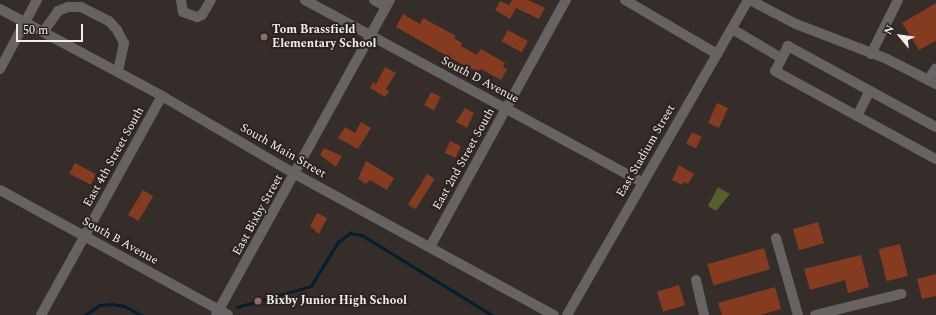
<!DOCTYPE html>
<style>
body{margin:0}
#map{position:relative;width:936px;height:315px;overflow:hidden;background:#342d2a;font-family:Spectral,serif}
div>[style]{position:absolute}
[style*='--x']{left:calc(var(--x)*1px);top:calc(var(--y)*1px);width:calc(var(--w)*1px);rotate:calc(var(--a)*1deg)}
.green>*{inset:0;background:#555e2d}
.stream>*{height:2.5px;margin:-1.25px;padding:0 1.25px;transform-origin:1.25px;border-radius:1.25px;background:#031e2c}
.building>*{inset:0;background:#843b1f;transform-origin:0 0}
.minor>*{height:10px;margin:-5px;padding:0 5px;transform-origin:5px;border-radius:5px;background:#676362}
.dots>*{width:11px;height:11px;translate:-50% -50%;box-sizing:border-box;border:2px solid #2a2320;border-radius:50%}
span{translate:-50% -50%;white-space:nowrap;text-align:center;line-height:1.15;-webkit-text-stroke:4px #2a2320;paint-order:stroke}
.poi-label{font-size:12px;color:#f2edeb;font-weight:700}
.left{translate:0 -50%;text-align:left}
.street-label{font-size:12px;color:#f2edeb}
.north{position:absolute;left:880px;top:16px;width:40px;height:40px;-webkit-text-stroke:3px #2a2320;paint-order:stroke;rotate:299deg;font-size:11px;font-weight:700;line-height:16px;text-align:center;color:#f2edeb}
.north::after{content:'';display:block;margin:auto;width:14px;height:18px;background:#f2edeb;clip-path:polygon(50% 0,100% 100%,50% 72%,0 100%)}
.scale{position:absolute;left:16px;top:24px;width:67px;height:18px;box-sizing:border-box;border:2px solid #f2edeb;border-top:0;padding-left:5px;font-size:12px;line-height:14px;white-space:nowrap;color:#f2edeb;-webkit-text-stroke:3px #2a2320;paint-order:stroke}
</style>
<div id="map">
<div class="green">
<div style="clip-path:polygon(718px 187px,730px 194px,716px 211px,708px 206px)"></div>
</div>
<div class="stream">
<div style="--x:237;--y:307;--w:77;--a:-15.8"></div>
<div style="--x:311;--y:286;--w:52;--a:-58.5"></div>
<div style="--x:338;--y:242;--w:15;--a:-37"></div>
<div style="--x:350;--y:233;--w:12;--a:9"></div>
<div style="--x:362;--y:235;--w:153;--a:31.6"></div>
<div style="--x:85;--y:315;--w:18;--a:-34"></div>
<div style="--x:100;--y:305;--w:12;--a:-5"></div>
<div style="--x:112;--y:304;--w:12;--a:9"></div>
<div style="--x:124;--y:306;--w:20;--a:27"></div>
</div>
<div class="building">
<div style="clip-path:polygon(512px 0,528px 0,545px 8px,539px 19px,516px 8px,510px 19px,495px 10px,500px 1px,509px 5px)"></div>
<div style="clip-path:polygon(936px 3px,936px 41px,919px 50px,902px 23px)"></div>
<div style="clip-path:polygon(403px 14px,420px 24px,423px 18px,456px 36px,454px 38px,462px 43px,461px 46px,477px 55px,481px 49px,505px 63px,503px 67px,507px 70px,501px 80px,481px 69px,477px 71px,463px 65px,396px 27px)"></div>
<div style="left:508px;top:30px;width:23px;height:13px;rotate:29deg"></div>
<div style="clip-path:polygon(385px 67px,396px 73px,386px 89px,389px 91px,385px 97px,370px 88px,373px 82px,376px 84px)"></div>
<div style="left:431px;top:92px;width:11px;height:15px;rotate:27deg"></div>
<div style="left:717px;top:103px;width:12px;height:22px;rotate:24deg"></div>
<div style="clip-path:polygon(465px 108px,474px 113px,467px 128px,456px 122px)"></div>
<div style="clip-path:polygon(361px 122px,371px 128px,358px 149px,338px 138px,345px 127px,355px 133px)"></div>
<div style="left:692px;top:132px;width:11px;height:13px;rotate:27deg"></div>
<div style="left:450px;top:141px;width:12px;height:13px;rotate:24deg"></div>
<div style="clip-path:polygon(324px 148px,342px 156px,336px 167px,320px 155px)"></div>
<div style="clip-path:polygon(366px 161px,394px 178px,387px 190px,370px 180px,366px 184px,358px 179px)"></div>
<div style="left:75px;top:163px;width:24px;height:12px;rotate:28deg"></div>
<div style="clip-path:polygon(679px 165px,694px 174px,688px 184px,684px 182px,682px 185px,672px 180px)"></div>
<div style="left:427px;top:174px;width:9px;height:36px;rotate:32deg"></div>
<div style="left:143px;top:190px;width:12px;height:29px;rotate:31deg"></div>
<div style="clip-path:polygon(317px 213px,327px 218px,319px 234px,310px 226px)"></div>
<div style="left:818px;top:222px;width:22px;height:26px;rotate:74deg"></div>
<div style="left:900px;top:244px;width:33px;height:22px;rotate:76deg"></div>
<div style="left:764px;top:248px;width:22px;height:59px;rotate:74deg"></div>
<div style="clip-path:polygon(861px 255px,869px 287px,848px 293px,845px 280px,810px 290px,804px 269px)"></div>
<div style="clip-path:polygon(936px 274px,936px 296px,922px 299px,917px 279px)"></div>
<div style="left:679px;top:285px;width:21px;height:23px;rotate:73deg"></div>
<div style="clip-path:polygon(775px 287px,781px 309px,760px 315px,722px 315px,718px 303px)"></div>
</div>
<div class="minor">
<div style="--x:181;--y:0;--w:12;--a:81"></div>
<div style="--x:183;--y:12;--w:15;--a:20"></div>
<div style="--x:197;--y:17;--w:5;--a:-22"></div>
<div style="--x:202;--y:15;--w:17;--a:-59"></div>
<div style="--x:305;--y:0;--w:383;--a:28.4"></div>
<div style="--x:374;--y:0;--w:14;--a:30"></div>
<div style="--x:625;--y:0;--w:107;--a:30.4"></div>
<div style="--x:750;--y:0;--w:52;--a:27.6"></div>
<div style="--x:796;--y:24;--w:97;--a:21"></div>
<div style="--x:887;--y:59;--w:55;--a:27"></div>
<div style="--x:0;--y:9;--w:184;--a:28.2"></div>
<div style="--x:162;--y:96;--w:154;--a:30.4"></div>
<div style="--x:295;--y:174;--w:295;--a:28.6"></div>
<div style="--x:732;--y:29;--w:57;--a:30.6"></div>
<div style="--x:43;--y:32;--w:26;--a:-54"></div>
<div style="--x:58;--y:11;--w:11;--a:-22"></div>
<div style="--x:68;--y:7;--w:13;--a:0"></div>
<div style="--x:81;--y:7;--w:31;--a:27"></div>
<div style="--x:109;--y:21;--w:12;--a:48"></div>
<div style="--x:117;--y:30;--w:15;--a:62"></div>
<div style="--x:124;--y:43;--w:30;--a:102"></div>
<div style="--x:871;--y:54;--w:60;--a:-63.4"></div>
<div style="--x:0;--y:69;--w:78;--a:-61.8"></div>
<div style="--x:928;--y:80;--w:14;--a:-56"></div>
<div style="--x:857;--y:116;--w:28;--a:-63"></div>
<div style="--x:936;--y:127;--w:169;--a:-151.3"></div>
<div style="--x:788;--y:46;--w:28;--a:117"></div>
<div style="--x:775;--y:71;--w:183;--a:28.7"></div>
<div style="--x:0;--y:190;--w:260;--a:28.7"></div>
<div style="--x:776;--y:238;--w:80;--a:74.1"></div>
<div style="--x:430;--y:247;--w:282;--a:-61.2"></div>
<div style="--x:696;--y:280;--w:36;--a:77"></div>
<div style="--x:41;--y:315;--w:250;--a:-61.1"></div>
<div style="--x:216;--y:315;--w:360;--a:-61.1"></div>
<div style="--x:567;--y:315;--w:363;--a:-60.1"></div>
<div style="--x:815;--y:315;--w:89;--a:-13.7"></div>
</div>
<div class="dots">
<div style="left:264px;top:37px;background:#8d6e63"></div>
<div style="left:258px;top:301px;background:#8d6e63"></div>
</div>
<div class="poi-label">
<span class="left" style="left:272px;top:37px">Tom Brassfield<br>Elementary School</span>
<span class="left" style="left:266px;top:301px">Bixby Junior High School</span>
</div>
<div class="street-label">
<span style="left:480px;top:80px;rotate:28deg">South D Avenue</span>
<span style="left:283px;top:151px;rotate:30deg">South Main Street</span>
<span style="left:646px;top:151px;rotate:-60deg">East Stadium Street</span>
<span style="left:114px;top:157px;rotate:-61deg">East 4th Street South</span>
<span style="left:464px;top:159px;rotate:-61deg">East 2nd Street South</span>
<span style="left:258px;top:215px;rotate:-61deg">East Bixby Street</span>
<span style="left:120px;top:241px;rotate:29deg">South B Avenue</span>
</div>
<div class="north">N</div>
<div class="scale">50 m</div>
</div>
